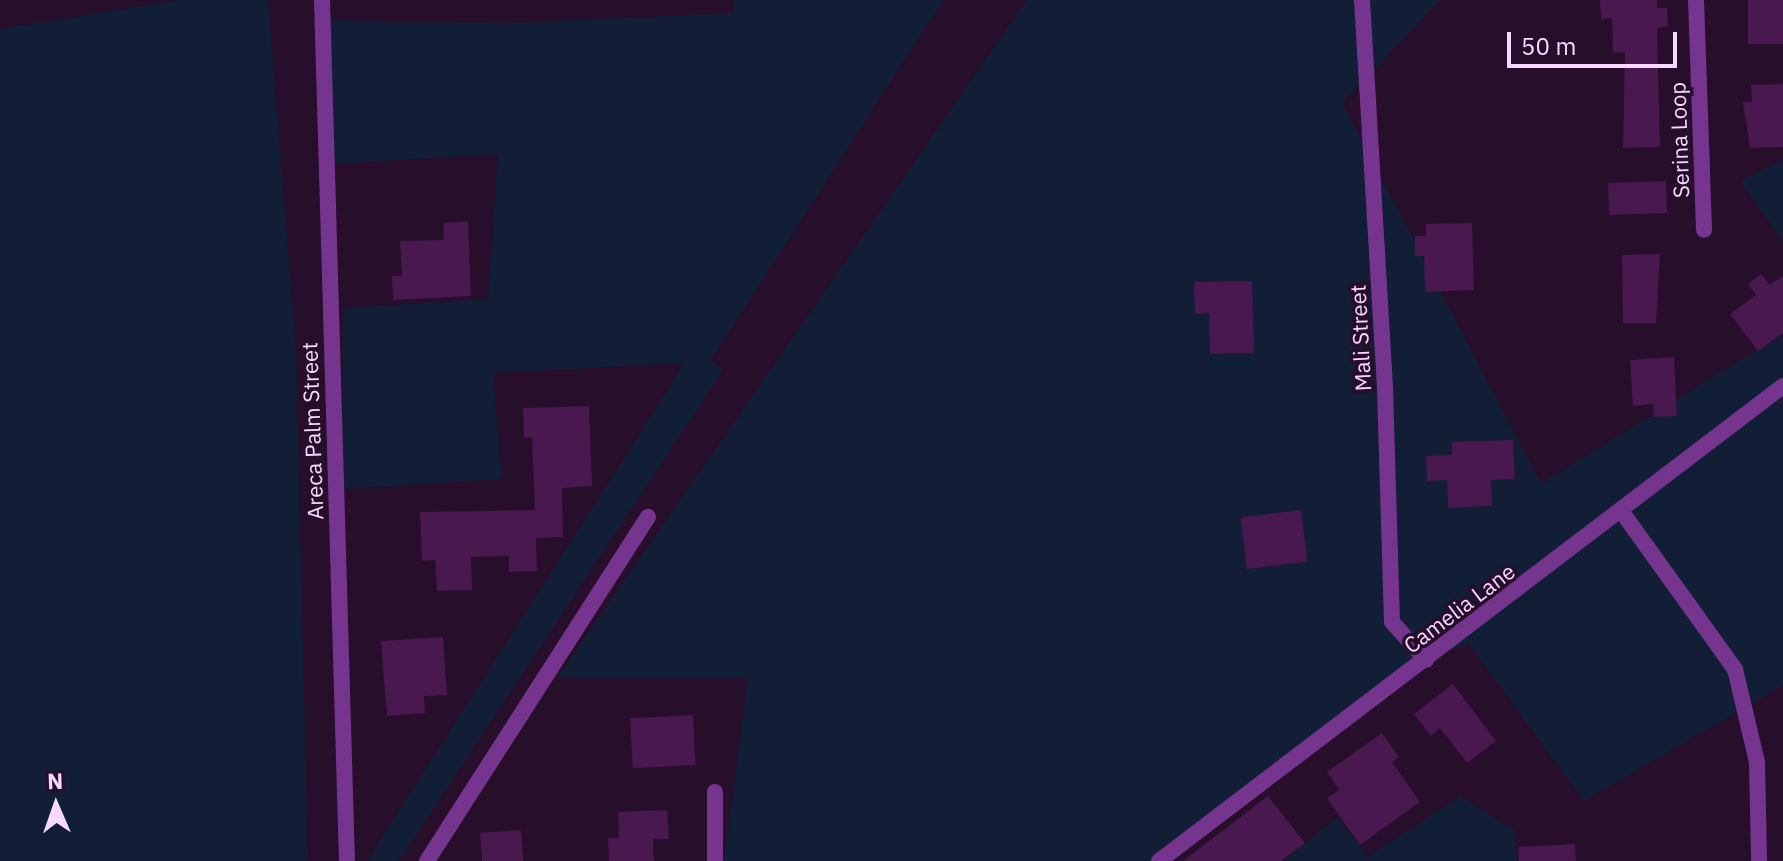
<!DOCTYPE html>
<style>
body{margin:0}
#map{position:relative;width:1783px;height:861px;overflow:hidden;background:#270e2b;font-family:"IBM Plex Sans",sans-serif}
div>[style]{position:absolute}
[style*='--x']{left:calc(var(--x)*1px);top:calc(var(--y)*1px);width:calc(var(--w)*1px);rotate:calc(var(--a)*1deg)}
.green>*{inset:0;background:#111e36}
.building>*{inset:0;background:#48184e;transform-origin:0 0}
.street>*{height:16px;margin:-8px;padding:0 8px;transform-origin:8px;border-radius:8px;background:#75358f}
span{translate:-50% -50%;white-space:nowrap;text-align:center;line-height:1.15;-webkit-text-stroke:7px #270e2b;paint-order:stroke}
.street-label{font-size:22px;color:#f7d8ff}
.north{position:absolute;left:16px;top:765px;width:80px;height:80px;-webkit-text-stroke:6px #270e2b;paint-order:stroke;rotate:358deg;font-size:22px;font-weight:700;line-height:32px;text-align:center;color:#f7d8ff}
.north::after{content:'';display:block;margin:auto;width:28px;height:36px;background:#f7d8ff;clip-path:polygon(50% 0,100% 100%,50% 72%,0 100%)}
.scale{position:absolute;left:1507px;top:32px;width:170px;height:36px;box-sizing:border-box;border:4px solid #f7d8ff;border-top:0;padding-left:10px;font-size:24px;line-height:28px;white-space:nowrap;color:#f7d8ff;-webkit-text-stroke:6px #270e2b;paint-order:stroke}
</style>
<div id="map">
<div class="green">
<div style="clip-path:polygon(178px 0,268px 0,296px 347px,308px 861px,0 861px,0 29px)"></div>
<div style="clip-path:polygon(734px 0,943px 0,711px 360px,723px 370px,399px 861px,367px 861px,685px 363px,493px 373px,502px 479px,342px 489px,343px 308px,488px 299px,498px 154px,334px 164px,330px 20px,507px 23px,734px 13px)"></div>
<div style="clip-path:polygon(1027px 0,1440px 0,1342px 103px,1541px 484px,1783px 334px,1783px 685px,1584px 801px,1469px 644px,1426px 660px,1159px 861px,724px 861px,748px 677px,557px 678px)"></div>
<div style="clip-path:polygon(1783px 160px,1783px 241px,1740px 181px)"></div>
<div style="clip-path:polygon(1461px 796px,1516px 832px,1517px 861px,1283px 861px,1338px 817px,1368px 857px)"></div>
</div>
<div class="building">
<div style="clip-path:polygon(1600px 0,1657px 0,1657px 8px,1667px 8px,1668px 27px,1657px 28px,1660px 147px,1623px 148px,1625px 52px,1613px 53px,1612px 18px,1601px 19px)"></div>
<div style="left:1748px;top:0;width:35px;height:44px"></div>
<div style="clip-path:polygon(1783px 84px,1783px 147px,1750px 148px,1743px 102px,1752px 102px,1751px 85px)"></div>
<div style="left:1666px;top:181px;width:32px;height:58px;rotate:88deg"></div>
<div style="clip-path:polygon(468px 221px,471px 296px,393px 300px,392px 276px,402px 276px,400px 241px,444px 240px,443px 223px)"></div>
<div style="clip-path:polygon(1472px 223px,1474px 290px,1425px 292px,1424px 256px,1415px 256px,1415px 236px,1426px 236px,1426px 224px)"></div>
<div style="clip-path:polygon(1660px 254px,1656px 323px,1623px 323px,1622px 255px)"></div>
<div style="clip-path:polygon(1761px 274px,1770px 285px,1783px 276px,1783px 333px,1758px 351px,1730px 314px,1756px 295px,1748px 284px)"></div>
<div style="clip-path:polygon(1252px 281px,1254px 353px,1210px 354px,1209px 313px,1195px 314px,1194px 282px)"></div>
<div style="clip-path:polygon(1674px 357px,1677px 416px,1654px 417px,1653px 404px,1633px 406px,1630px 360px)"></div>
<div style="clip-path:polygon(589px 406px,592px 486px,562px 488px,563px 537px,536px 538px,537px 571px,509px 572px,509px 556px,471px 557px,472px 590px,437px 591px,435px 560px,422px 561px,420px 512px,535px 510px,532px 437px,524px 438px,523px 408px)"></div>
<div style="clip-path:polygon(1513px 440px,1515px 479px,1491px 480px,1492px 506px,1448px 508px,1447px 480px,1427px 481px,1426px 456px,1452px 455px,1452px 442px)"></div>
<div style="left:1301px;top:510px;width:52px;height:61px;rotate:83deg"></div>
<div style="clip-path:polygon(443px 637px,447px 695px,424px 696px,425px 713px,387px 716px,381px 641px)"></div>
<div style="clip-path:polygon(1453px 684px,1496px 741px,1467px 763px,1440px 728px,1431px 736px,1414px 714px)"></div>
<div style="left:693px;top:715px;width:50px;height:63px;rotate:87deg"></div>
<div style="clip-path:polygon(1382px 733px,1399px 757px,1392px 762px,1420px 802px,1360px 845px,1327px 798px,1339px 790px,1327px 772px)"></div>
<div style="clip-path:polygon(1268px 796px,1305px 843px,1281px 861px,1183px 861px)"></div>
<div style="clip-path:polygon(667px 810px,669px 839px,653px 839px,654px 861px,609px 861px,608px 838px,619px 838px,618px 812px)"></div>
<div style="left:521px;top:830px;width:31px;height:41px;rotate:86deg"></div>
<div style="left:1575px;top:844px;width:17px;height:57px;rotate:87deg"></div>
</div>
<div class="street">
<div style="--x:322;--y:0;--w:861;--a:88.34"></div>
<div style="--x:1362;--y:0;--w:389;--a:86.6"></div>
<div style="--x:1385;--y:388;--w:234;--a:88.3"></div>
<div style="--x:1392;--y:622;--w:51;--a:48.2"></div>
<div style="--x:1696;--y:0;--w:230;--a:88"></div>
<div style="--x:1622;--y:512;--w:193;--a:54.3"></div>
<div style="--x:1735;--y:669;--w:96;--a:76.7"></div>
<div style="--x:1757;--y:762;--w:99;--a:88.8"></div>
<div style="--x:715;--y:792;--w:69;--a:90"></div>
<div style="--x:427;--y:861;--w:409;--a:-57.3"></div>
<div style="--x:1159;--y:861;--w:784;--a:-37.28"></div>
</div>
<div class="street-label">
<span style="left:1679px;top:140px;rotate:-92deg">Serina Loop</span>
<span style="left:1360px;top:338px;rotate:-93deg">Mali Street</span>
<span style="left:312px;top:431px;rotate:-92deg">Areca Palm Street</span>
<span style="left:1459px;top:608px;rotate:-37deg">Camelia Lane</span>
</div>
<div class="north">N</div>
<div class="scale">50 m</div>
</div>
